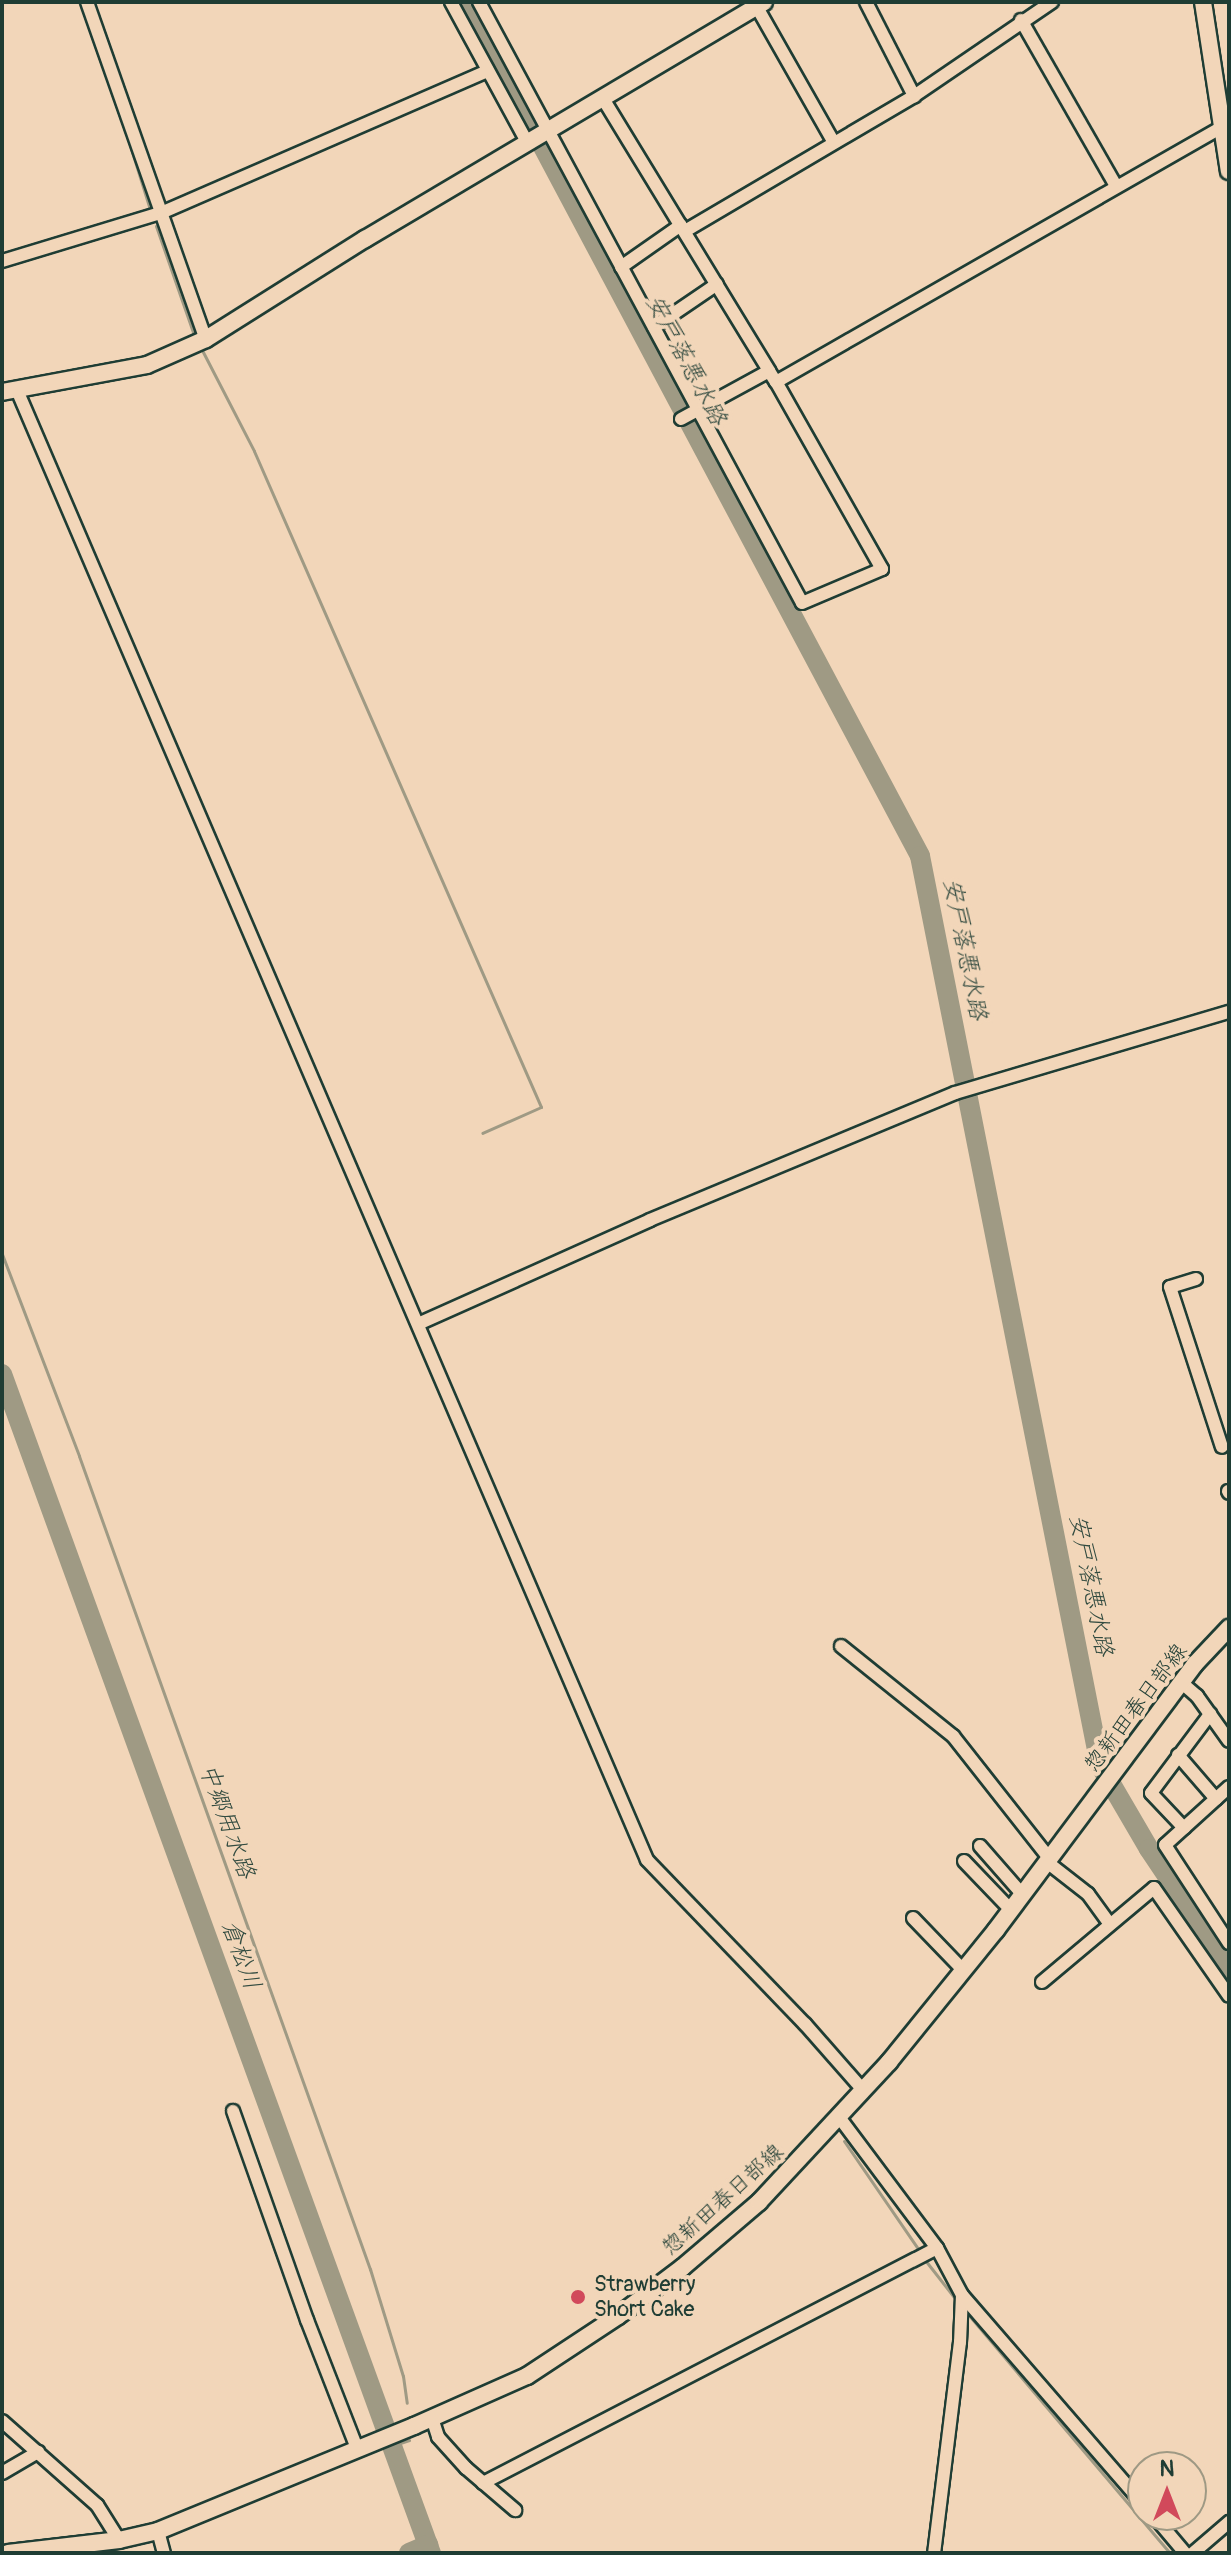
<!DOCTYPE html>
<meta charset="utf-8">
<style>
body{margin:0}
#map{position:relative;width:1231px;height:2555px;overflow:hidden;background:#f2d6b9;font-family:Pangolin,"Klee One",sans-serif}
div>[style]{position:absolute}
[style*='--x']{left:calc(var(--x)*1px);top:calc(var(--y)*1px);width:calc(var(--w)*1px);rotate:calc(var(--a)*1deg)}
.stream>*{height:3px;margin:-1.5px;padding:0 1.5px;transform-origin:1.5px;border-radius:1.5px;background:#9f9a84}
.river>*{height:20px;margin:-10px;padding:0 10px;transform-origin:10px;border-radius:10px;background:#9f9a84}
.roads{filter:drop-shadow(2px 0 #1f3d34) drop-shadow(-2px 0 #1f3d34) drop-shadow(0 2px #1f3d34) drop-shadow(0 -2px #1f3d34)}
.street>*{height:12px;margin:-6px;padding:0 6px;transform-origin:6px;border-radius:6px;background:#f2d6b9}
.secondary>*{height:16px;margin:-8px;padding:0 8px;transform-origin:8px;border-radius:8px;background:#f2d6b9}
.dots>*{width:22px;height:22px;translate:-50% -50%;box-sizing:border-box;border:4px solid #f2d6b9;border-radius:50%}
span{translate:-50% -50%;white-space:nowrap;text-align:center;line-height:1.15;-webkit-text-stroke:8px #f2d6b9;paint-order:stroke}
.street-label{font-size:22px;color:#1f3d34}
.poi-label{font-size:22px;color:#1f3d34}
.left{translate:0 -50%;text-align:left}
.water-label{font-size:24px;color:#324b40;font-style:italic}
.frame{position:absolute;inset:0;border:4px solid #1f3d34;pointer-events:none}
.north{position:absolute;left:1127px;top:2451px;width:80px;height:80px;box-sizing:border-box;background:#f2d6b9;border:2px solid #9e9984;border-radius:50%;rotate:0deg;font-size:22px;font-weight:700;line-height:32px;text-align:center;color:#1f3d34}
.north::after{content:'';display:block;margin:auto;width:28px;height:36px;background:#d1495b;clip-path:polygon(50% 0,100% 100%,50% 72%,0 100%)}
</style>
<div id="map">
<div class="stream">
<div style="--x:119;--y:110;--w:108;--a:72.7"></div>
<div style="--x:156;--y:226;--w:115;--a:70.8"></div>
<div style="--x:203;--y:352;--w:111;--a:62.7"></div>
<div style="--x:254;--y:451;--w:716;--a:66.37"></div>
<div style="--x:541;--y:1107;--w:64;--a:156.2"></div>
<div style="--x:2;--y:1254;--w:216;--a:69.1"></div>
<div style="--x:79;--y:1456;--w:864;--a:70.31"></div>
<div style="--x:370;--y:2269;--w:112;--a:72.9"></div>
<div style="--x:403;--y:2376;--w:27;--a:82"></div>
<div style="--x:844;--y:2141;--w:136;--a:55.5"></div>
<div style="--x:925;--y:2260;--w:52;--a:52"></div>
<div style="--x:967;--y:2313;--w:314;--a:49.8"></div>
<div style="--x:391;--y:2446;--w:19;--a:-18"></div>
</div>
<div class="river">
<div style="--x:466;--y:2;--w:967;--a:62"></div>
<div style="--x:920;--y:856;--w:927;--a:78.8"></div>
<div style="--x:1100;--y:1765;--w:97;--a:59.7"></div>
<div style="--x:1149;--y:1849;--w:143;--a:56.1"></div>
<div style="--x:2;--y:1374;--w:1255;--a:70.01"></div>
<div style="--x:409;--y:2553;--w:21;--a:-23"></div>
</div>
<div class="roads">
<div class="street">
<div style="--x:87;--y:2;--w:357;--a:70.6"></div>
<div style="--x:451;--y:2;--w:159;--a:61.5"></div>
<div style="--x:479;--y:2;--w:682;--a:61.74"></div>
<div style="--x:802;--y:603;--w:87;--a:-23"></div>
<div style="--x:882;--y:569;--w:215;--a:-119.5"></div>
<div style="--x:754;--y:2;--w:160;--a:60.4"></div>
<div style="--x:866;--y:2;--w:106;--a:62.9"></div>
<div style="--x:1021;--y:20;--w:191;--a:60.2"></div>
<div style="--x:602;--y:97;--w:321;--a:58.6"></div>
<div style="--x:685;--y:231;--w:266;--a:-30.5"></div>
<div style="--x:914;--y:96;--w:167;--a:-34.3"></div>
<div style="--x:2;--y:261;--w:168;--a:-16.9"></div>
<div style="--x:163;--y:212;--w:354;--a:-23.5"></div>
<div style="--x:621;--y:267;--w:73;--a:-35"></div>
<div style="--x:654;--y:327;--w:76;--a:-34.3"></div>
<div style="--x:17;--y:390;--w:1599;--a:66.8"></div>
<div style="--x:647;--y:1860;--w:228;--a:46.1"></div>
<div style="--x:805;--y:2024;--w:88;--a:48.7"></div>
<div style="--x:681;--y:419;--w:100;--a:-28.6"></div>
<div style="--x:769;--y:371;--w:13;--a:58"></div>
<div style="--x:776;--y:382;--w:514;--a:-29.76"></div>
<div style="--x:1196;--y:1279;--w:27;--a:163"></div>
<div style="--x:1170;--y:1287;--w:168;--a:72"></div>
<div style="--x:418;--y:1324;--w:254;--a:-24.1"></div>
<div style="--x:650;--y:1220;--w:330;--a:-22.6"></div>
<div style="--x:955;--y:1093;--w:286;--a:-16.5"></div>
<div style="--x:1228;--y:1491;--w:2;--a:63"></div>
<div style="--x:841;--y:1646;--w:144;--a:38.8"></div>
<div style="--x:953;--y:1736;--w:155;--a:51.8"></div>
<div style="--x:1182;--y:1683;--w:20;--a:41"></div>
<div style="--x:1197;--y:1696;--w:55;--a:54.6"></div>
<div style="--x:1178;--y:1755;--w:58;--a:49.2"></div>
<div style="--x:1229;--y:1787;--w:86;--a:137.8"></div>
<div style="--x:1165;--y:1845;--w:117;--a:56.9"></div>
<div style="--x:1184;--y:1828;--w:48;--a:-133.3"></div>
<div style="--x:1151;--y:1793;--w:99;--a:-53.2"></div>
<div style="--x:980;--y:1846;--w:64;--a:48.8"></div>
<div style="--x:964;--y:1861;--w:68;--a:46.2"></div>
<div style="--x:1047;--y:1862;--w:52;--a:38"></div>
<div style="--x:1088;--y:1894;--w:37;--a:54"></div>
<div style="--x:913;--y:1918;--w:72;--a:46.1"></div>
<div style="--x:1042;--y:1982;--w:146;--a:-40"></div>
<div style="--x:1154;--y:1888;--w:131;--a:55.2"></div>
<div style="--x:233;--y:2111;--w:222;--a:70.5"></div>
<div style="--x:307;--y:2320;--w:137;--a:68.7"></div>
<div style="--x:839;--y:2117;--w:164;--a:53.2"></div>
<div style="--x:937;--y:2248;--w:53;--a:62"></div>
<div style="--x:962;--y:2295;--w:47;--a:92.4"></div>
<div style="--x:960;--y:2342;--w:213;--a:97"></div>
<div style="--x:962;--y:2295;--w:276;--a:49.1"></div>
<div style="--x:432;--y:2418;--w:20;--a:72"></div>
<div style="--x:438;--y:2437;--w:42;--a:47.9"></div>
<div style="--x:466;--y:2468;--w:65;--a:40.6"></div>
<div style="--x:2;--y:2421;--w:127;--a:41.5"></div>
<div style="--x:97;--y:2505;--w:41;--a:57.8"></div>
<div style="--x:2;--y:2473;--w:42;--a:-30.3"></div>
<div style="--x:483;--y:2483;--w:511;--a:-27.37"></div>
<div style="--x:1153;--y:2515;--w:50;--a:49.9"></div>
<div style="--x:158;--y:2531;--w:23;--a:75"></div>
<div style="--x:1193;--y:2553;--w:48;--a:-40.7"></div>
</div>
<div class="secondary">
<div style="--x:1203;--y:2;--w:171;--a:81.3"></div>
<div style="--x:2;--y:392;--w:147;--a:-10.5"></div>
<div style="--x:147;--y:365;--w:64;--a:-23.8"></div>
<div style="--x:206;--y:339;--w:188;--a:-32.2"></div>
<div style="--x:365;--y:239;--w:464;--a:-30.7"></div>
<div style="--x:8;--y:2553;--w:112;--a:-6.7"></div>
<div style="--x:119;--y:2540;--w:40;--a:-13"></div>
<div style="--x:158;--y:2531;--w:277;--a:-22.3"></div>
<div style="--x:414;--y:2426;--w:124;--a:-23.9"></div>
<div style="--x:527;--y:2376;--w:109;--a:-33.4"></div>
<div style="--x:618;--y:2316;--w:81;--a:-37"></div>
<div style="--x:683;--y:2267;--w:100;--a:-40.5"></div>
<div style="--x:759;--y:2202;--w:191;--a:-47.1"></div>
<div style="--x:889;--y:2062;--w:170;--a:-51"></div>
<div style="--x:996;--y:1930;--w:332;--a:-53.2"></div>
<div style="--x:1195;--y:1664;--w:50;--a:-46.6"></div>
</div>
</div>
<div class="dots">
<div style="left:578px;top:2297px;background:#d1495b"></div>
</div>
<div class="street-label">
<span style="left:1136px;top:1708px;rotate:-53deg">惣新田春日部線</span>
<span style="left:723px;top:2200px;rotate:-42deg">惣新田春日部線</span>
</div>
<div class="poi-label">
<span class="left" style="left:594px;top:2297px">Strawberry<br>Short Cake</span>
</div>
<div class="water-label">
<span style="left:686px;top:360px;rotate:62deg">安戸落悪水路</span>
<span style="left:965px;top:949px;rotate:79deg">安戸落悪水路</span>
<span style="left:1091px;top:1585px;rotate:79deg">安戸落悪水路</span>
<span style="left:227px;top:1821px;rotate:70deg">中郷用水路</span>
<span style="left:241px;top:1955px;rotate:70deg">倉松川</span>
</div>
<div class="frame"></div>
<div class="north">N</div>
</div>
